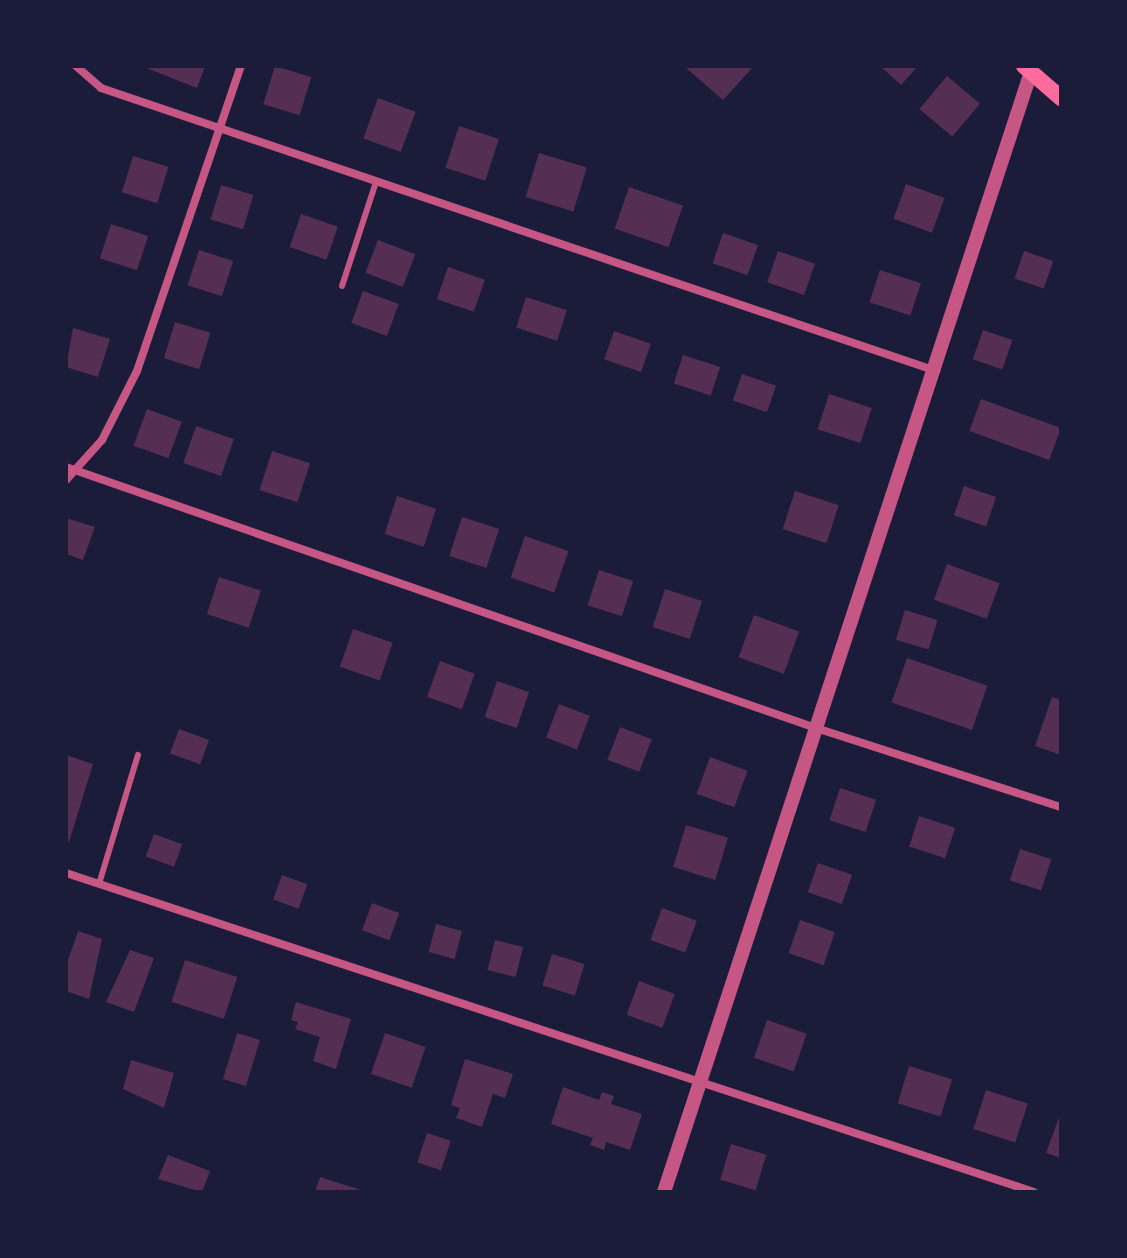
<!DOCTYPE html>
<style>
body{margin:0}
#map{position:relative;width:1127px;height:1258px;overflow:hidden;background:#1b1b3a;font-family:"Fira Sans Condensed",sans-serif}
div>[style]{position:absolute}
[style*='--x']{left:calc(var(--x)*1px);top:calc(var(--y)*1px);width:calc(var(--w)*1px);rotate:calc(var(--a)*1deg)}
.building>*{inset:0;background:#542f53;transform-origin:0 0}
.service>*{height:6px;margin:-3px;padding:0 3px;transform-origin:3px;border-radius:3px;background:#c65784}
.minor>*{height:8px;margin:-4px;padding:0 4px;transform-origin:4px;border-radius:4px;background:#c65784}
.tertiary>*{height:14px;margin:-7px;padding:0 7px;transform-origin:7px;border-radius:7px;background:#c65784}
.secondary>*{height:16px;margin:-8px;padding:0 8px;transform-origin:8px;border-radius:8px;background:#ff6b9d}
span{translate:-50% -50%;white-space:nowrap;text-align:center;line-height:1.15;-webkit-text-stroke:7px #1b1b3a;paint-order:stroke}
.frame{position:absolute;inset:0;border:68px solid #1b1b3a;pointer-events:none}
</style>
<div id="map">
<div class="building">
<div style="clip-path:polygon(141px 66px,205px 66px,197px 88px)"></div>
<div style="left:275px;top:66px;width:38px;height:40px;rotate:17deg"></div>
<div style="clip-path:polygon(684px 66px,754px 66px,723px 100px)"></div>
<div style="clip-path:polygon(880px 66px,918px 66px,901px 85px)"></div>
<div style="left:947px;top:76px;width:43px;height:43px;rotate:40deg"></div>
<div style="left:378px;top:98px;width:40px;height:43px;rotate:20deg"></div>
<div style="left:459px;top:126px;width:42px;height:44px;rotate:18deg"></div>
<div style="left:539px;top:153px;width:50px;height:46px;rotate:17deg"></div>
<div style="left:133px;top:156px;width:37px;height:38px;rotate:17deg"></div>
<div style="left:906px;top:184px;width:41px;height:37px;rotate:20deg"></div>
<div style="left:221px;top:185px;width:34px;height:36px;rotate:17deg"></div>
<div style="left:629px;top:187px;width:57px;height:44px;rotate:19deg"></div>
<div style="left:301px;top:214px;width:39px;height:35px;rotate:19deg"></div>
<div style="left:111px;top:224px;width:39px;height:36px;rotate:18deg"></div>
<div style="left:723px;top:233px;width:37px;height:32px;rotate:19deg"></div>
<div style="left:378px;top:240px;width:40px;height:35px;rotate:21deg"></div>
<div style="left:199px;top:250px;width:36px;height:37px;rotate:18deg"></div>
<div style="left:778px;top:251px;width:39px;height:33px;rotate:19deg"></div>
<div style="left:1024px;top:251px;width:31px;height:29px;rotate:19deg"></div>
<div style="left:448px;top:267px;width:39px;height:34px;rotate:19deg"></div>
<div style="left:880px;top:270px;width:43px;height:34px;rotate:18deg"></div>
<div style="left:363px;top:291px;width:38px;height:34px;rotate:20deg"></div>
<div style="left:526px;top:297px;width:43px;height:32px;rotate:18deg"></div>
<div style="left:175px;top:322px;width:37px;height:38px;rotate:17deg"></div>
<div style="clip-path:polygon(73px 328px,110px 339px,98px 377px,66px 367px)"></div>
<div style="left:983px;top:330px;width:31px;height:31px;rotate:19deg"></div>
<div style="left:614px;top:331px;width:39px;height:30px;rotate:19deg"></div>
<div style="left:683px;top:355px;width:39px;height:30px;rotate:18deg"></div>
<div style="left:742px;top:374px;width:36px;height:28px;rotate:19deg"></div>
<div style="left:829px;top:394px;width:45px;height:37px;rotate:18deg"></div>
<div style="left:981px;top:399px;width:85px;height:34px;rotate:20deg"></div>
<div style="left:147px;top:409px;width:37px;height:39px;rotate:20deg"></div>
<div style="left:196px;top:426px;width:40px;height:39px;rotate:19deg"></div>
<div style="left:272px;top:451px;width:40px;height:41px;rotate:18deg"></div>
<div style="left:964px;top:486px;width:34px;height:31px;rotate:19deg"></div>
<div style="left:795px;top:491px;width:46px;height:40px;rotate:18deg"></div>
<div style="left:397px;top:496px;width:41px;height:40px;rotate:18deg"></div>
<div style="left:462px;top:517px;width:39px;height:41px;rotate:18deg"></div>
<div style="clip-path:polygon(66px 518px,95px 527px,83px 560px,66px 554px)"></div>
<div style="left:525px;top:536px;width:46px;height:44px;rotate:19deg"></div>
<div style="left:947px;top:564px;width:56px;height:38px;rotate:20deg"></div>
<div style="left:599px;top:570px;width:36px;height:37px;rotate:18deg"></div>
<div style="left:219px;top:577px;width:44px;height:39px;rotate:18deg"></div>
<div style="left:665px;top:589px;width:39px;height:40px;rotate:18deg"></div>
<div style="left:905px;top:610px;width:34px;height:31px;rotate:17deg"></div>
<div style="left:754px;top:615px;width:48px;height:45px;rotate:20deg"></div>
<div style="left:353px;top:629px;width:42px;height:40px;rotate:19deg"></div>
<div style="left:907px;top:658px;width:85px;height:47px;rotate:19deg"></div>
<div style="left:440px;top:661px;width:37px;height:38px;rotate:20deg"></div>
<div style="left:497px;top:681px;width:34px;height:38px;rotate:19deg"></div>
<div style="clip-path:polygon(1052px 697px,1061px 700px,1061px 755px,1035px 746px)"></div>
<div style="left:559px;top:704px;width:33px;height:36px;rotate:21deg"></div>
<div style="left:620px;top:727px;width:34px;height:35px;rotate:21deg"></div>
<div style="left:179px;top:729px;width:32px;height:26px;rotate:20deg"></div>
<div style="clip-path:polygon(66px 755px,93px 764px,69px 842px,66px 841px)"></div>
<div style="left:710px;top:757px;width:40px;height:39px;rotate:20deg"></div>
<div style="left:840px;top:788px;width:38px;height:34px;rotate:18deg"></div>
<div style="left:919px;top:816px;width:38px;height:32px;rotate:18deg"></div>
<div style="left:686px;top:825px;width:44px;height:44px;rotate:17deg"></div>
<div style="left:154px;top:834px;width:30px;height:24px;rotate:20deg"></div>
<div style="left:1020px;top:849px;width:33px;height:33px;rotate:18deg"></div>
<div style="left:818px;top:863px;width:36px;height:31px;rotate:19deg"></div>
<div style="left:282px;top:875px;width:27px;height:26px;rotate:20deg"></div>
<div style="left:372px;top:903px;width:29px;height:29px;rotate:20deg"></div>
<div style="left:662px;top:908px;width:37px;height:34px;rotate:20deg"></div>
<div style="left:800px;top:920px;width:37px;height:35px;rotate:19deg"></div>
<div style="left:436px;top:924px;width:27px;height:29px;rotate:15deg"></div>
<div style="clip-path:polygon(78px 931px,102px 939px,89px 999px,66px 991px,66px 966px)"></div>
<div style="left:495px;top:940px;width:29px;height:31px;rotate:14deg"></div>
<div style="clip-path:polygon(130px 950px,154px 958px,134px 1012px,106px 1002px)"></div>
<div style="left:552px;top:954px;width:34px;height:33px;rotate:17deg"></div>
<div style="left:185px;top:960px;width:55px;height:44px;rotate:18deg"></div>
<div style="left:639px;top:981px;width:38px;height:36px;rotate:20deg"></div>
<div style="clip-path:polygon(296px 1002px,351px 1019px,336px 1069px,313px 1061px,320px 1037px,295px 1029px,298px 1022px,291px 1020px)"></div>
<div style="left:767px;top:1020px;width:42px;height:40px;rotate:19deg"></div>
<div style="left:237px;top:1033px;width:24px;height:48px;rotate:17deg"></div>
<div style="left:385px;top:1033px;width:43px;height:43px;rotate:19deg"></div>
<div style="clip-path:polygon(465px 1059px,513px 1074px,505px 1098px,493px 1094px,482px 1127px,456px 1118px,460px 1108px,451px 1105px)"></div>
<div style="clip-path:polygon(131px 1060px,174px 1073px,164px 1108px,123px 1089px)"></div>
<div style="left:909px;top:1066px;width:45px;height:39px;rotate:17deg"></div>
<div style="clip-path:polygon(563px 1087px,599px 1100px,602px 1092px,614px 1096px,611px 1104px,642px 1114px,630px 1150px,606px 1142px,604px 1150px,590px 1145px,593px 1138px,551px 1124px)"></div>
<div style="left:986px;top:1090px;width:44px;height:41px;rotate:18deg"></div>
<div style="clip-path:polygon(1061px 1112px,1061px 1158px,1046px 1153px)"></div>
<div style="left:427px;top:1133px;width:25px;height:31px;rotate:18deg"></div>
<div style="left:731px;top:1144px;width:37px;height:37px;rotate:17deg"></div>
<div style="clip-path:polygon(168px 1155px,210px 1171px,202px 1192px,158px 1179px)"></div>
<div style="clip-path:polygon(320px 1177px,364px 1191px,364px 1192px,315px 1192px)"></div>
</div>
<div class="service">
<div style="--x:342;--y:286;--w:109;--a:-71.9"></div>
<div style="--x:99;--y:884;--w:135;--a:-73.2"></div>
</div>
<div class="minor">
<div style="--x:76;--y:66;--w:33;--a:41"></div>
<div style="--x:101;--y:88;--w:882;--a:18.72"></div>
<div style="--x:66;--y:467;--w:794;--a:19.19"></div>
<div style="--x:816;--y:728;--w:257;--a:17.9"></div>
<div style="--x:66;--y:480;--w:54;--a:-48"></div>
<div style="--x:102;--y:440;--w:77;--a:-63.1"></div>
<div style="--x:137;--y:371;--w:322;--a:-71.2"></div>
<div style="--x:66;--y:873;--w:1019;--a:18.24"></div>
</div>
<div class="tertiary">
<div style="--x:664;--y:1192;--w:1179;--a:-71.86"></div>
</div>
<div class="secondary">
<div style="--x:1024;--y:66;--w:49;--a:40.9"></div>
</div>
<div class="frame"></div>
</div>
